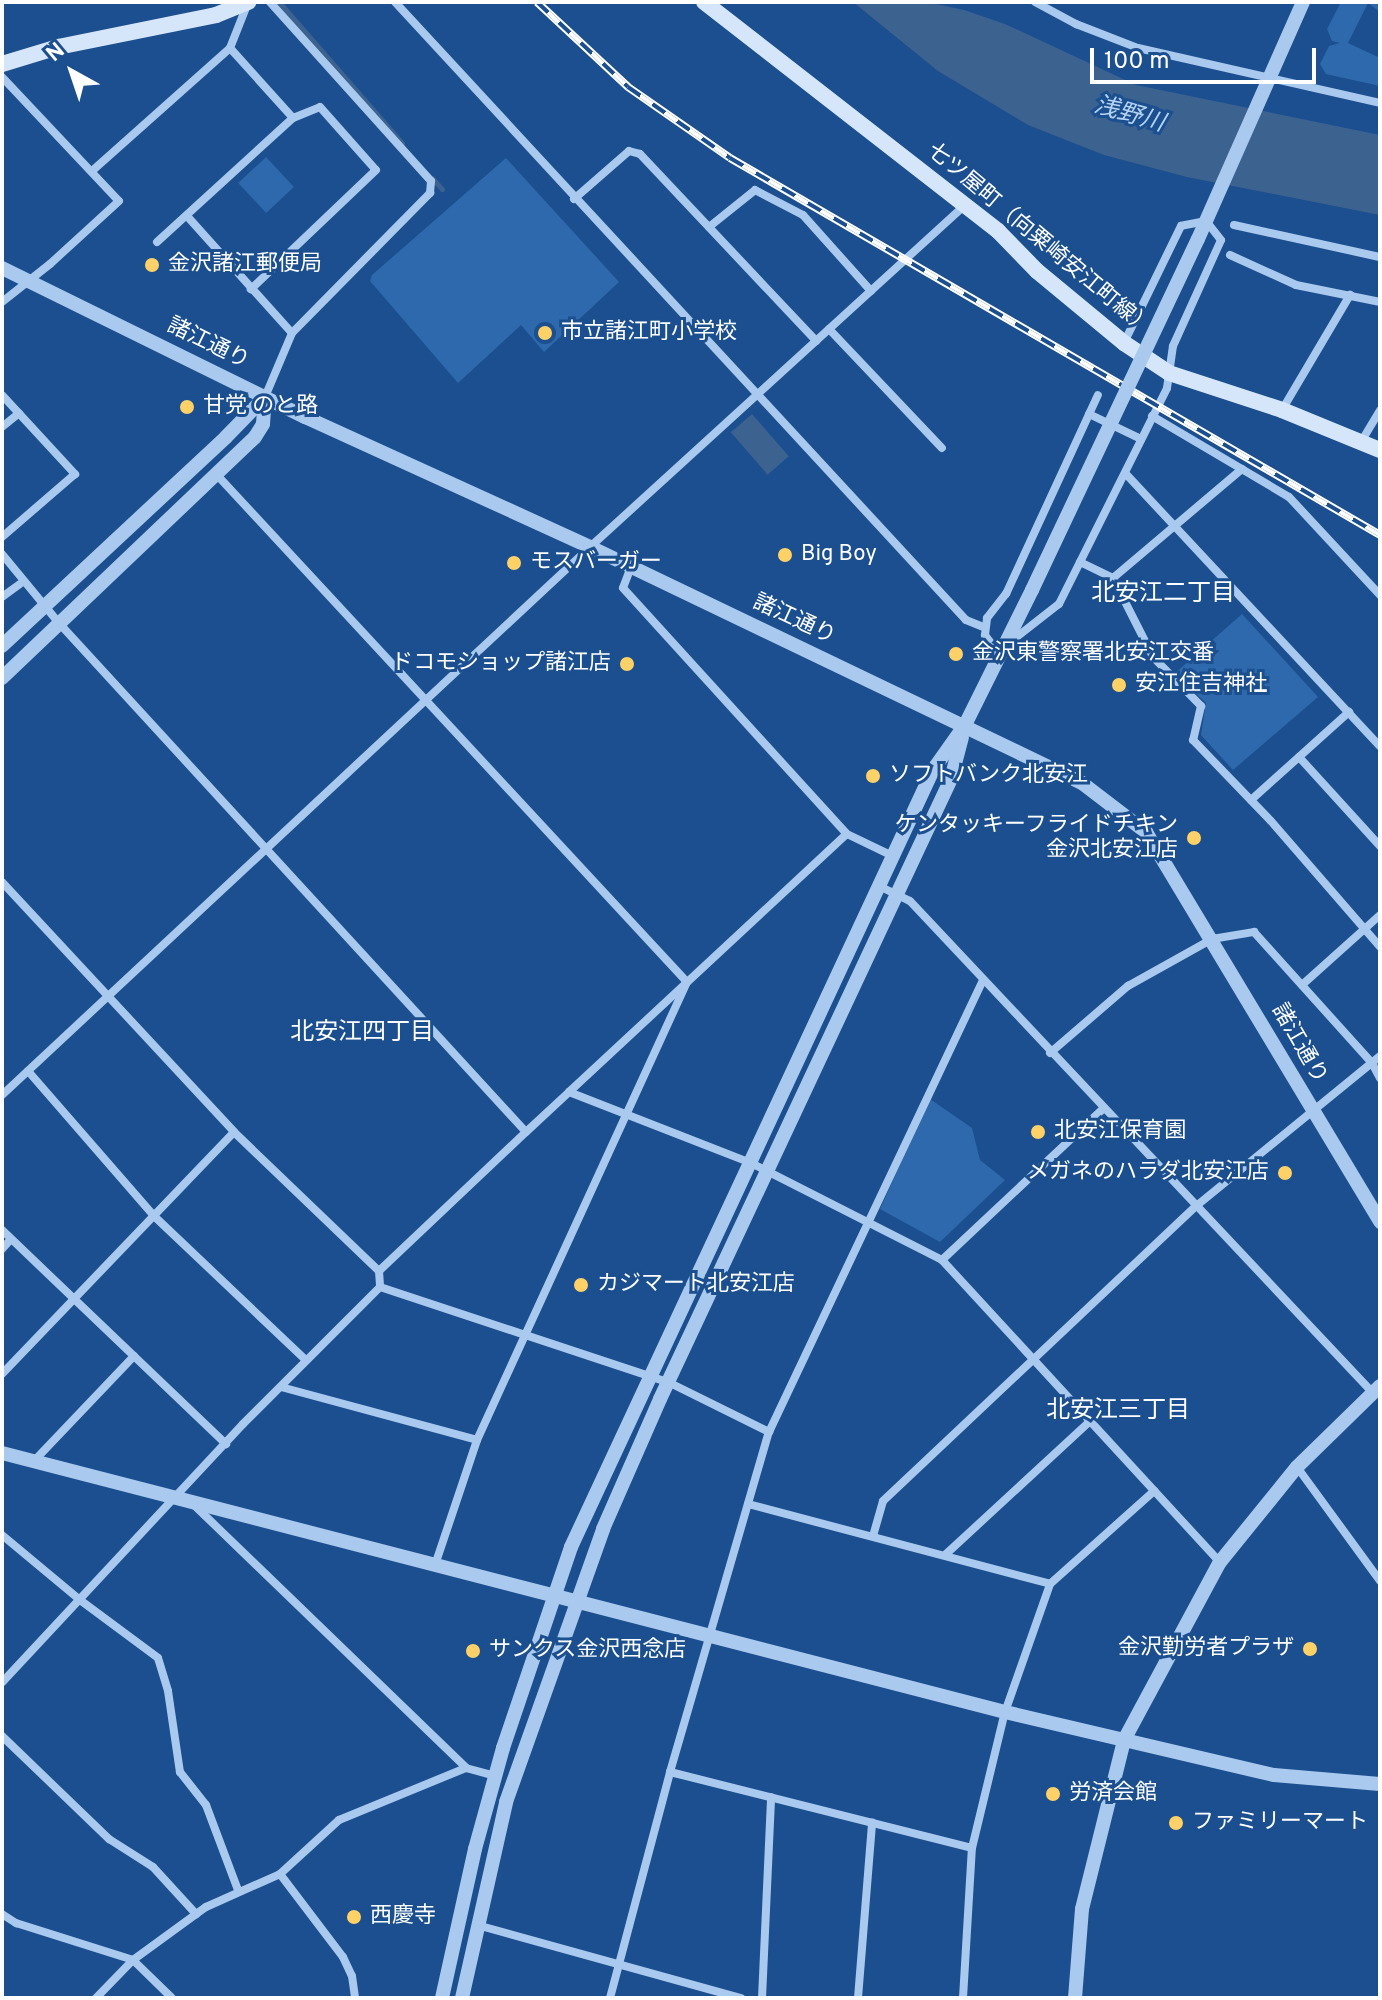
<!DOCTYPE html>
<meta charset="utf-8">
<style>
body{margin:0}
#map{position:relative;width:1382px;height:2000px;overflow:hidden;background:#1b4f8f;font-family:Overpass,"Noto Sans JP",sans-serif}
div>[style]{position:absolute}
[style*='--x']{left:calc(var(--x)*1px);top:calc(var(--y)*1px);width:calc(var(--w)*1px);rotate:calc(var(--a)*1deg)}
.green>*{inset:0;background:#2e69ad;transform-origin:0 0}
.water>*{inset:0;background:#3c6290;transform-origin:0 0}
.stream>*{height:5px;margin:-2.5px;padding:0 2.5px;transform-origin:2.5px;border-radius:2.5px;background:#3c6290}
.minor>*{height:8px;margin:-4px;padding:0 4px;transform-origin:4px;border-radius:4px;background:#a9c9ee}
.tertiary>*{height:14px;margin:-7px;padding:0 7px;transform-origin:7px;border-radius:7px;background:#a9c9ee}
.secondary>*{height:16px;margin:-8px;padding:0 8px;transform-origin:8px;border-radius:8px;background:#d6e6fa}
.rail>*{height:8px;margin-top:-4px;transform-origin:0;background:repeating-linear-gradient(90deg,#1b4f8f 0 15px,#fff 0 30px);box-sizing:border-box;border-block:2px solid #fff}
.tertiary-bridge>*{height:14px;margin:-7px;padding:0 7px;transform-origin:7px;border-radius:7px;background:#a9c9ee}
.dots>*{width:22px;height:22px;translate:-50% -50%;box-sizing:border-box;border:4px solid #1b4f8f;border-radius:50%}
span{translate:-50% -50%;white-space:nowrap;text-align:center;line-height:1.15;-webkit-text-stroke:6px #1b4f8f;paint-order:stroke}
.street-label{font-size:22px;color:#fff}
.poi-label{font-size:22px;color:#fff}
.left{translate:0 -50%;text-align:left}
.right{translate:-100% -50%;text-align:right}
.water-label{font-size:24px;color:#b5d3f5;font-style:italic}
.neighbourhood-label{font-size:24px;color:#fff}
.frame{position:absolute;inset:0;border:4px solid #fff;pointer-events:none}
.north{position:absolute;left:32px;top:32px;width:80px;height:80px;-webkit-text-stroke:6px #1b4f8f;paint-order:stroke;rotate:320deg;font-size:22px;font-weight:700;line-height:32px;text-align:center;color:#fff}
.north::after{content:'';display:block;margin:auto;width:28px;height:36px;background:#fff;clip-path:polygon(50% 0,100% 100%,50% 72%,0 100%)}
.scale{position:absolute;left:1090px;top:48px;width:226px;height:36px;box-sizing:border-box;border:4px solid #fff;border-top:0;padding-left:10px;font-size:24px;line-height:28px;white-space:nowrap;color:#fff;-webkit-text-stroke:6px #1b4f8f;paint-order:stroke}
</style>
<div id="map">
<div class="green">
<div style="clip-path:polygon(1341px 2px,1380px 2px,1380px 12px,1368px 3px,1348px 43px,1380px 58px,1380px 86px,1326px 74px,1320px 64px,1329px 46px,1340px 43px,1332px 41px,1327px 29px)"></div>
<div style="left:266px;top:157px;width:41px;height:38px;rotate:47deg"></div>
<div style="clip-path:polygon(506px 158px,619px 282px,544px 352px,521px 325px,458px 383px,370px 281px,372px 275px)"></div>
<div style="clip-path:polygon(1242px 614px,1318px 697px,1233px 770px,1201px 735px,1206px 703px,1174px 674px)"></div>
<div style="clip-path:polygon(930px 1099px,972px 1128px,980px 1160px,1005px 1180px,940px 1242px,880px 1209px)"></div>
</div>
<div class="water">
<div style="clip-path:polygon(853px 2px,927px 2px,964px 10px,1005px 24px,1136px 85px,1380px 135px,1380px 215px,1187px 177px,1104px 155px,1028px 125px,938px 71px)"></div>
<div style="left:752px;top:414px;width:56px;height:28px;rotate:49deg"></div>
</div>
<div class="stream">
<div style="--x:279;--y:2;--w:187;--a:48.9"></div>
<div style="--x:432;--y:178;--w:15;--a:48"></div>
</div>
<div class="minor">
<div style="--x:395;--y:2;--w:841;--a:47.26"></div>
<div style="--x:966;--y:620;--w:18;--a:22"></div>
<div style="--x:1035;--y:2;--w:47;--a:28.2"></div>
<div style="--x:1076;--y:24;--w:66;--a:21.2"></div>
<div style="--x:1138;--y:48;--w:248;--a:12.8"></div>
<div style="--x:230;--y:48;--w:94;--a:48"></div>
<div style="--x:2;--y:77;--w:170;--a:46.7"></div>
<div style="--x:119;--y:201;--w:93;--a:137.6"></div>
<div style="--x:50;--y:264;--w:61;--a:141.6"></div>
<div style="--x:92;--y:171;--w:185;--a:-41.7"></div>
<div style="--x:230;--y:48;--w:46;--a:-68.4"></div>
<div style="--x:574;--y:199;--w:73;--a:-41.1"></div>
<div style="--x:629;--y:151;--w:11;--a:15"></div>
<div style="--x:640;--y:154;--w:257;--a:46.7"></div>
<div style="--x:187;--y:216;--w:157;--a:48.1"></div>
<div style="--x:1234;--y:225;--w:149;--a:12.4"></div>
<div style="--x:709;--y:227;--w:59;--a:-38.8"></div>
<div style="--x:755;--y:190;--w:54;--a:27.5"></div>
<div style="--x:803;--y:215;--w:102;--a:48.2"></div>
<div style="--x:157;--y:242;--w:184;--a:-42.4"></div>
<div style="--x:293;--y:118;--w:29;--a:-22"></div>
<div style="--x:320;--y:107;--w:84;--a:48.4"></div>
<div style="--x:376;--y:170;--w:173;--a:136.4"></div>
<div style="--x:1230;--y:255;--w:72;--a:24.4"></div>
<div style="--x:1296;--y:285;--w:86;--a:11.4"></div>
<div style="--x:829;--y:329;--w:164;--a:46.5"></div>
<div style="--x:2;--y:395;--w:108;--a:47.3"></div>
<div style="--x:75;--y:474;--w:96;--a:139.2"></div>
<div style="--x:265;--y:397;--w:69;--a:-67.1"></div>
<div style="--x:292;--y:333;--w:197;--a:-45.4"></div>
<div style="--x:430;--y:193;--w:12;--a:-85"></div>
<div style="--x:431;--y:181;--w:241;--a:-132"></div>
<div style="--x:1282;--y:410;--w:134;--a:-59.4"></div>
<div style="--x:1089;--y:414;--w:58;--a:25.7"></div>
<div style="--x:1152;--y:416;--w:159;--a:30.6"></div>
<div style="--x:1289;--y:497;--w:134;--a:47.1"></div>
<div style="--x:2;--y:427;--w:22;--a:-39"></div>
<div style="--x:1361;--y:442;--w:37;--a:-59"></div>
<div style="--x:1126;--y:474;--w:372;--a:47"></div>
<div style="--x:217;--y:475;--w:691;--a:47.17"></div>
<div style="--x:2;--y:554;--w:88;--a:50.5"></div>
<div style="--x:58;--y:622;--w:692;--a:47.46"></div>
<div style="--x:526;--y:1132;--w:59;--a:-42.9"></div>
<div style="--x:569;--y:1092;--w:193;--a:21.3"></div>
<div style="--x:749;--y:1162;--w:216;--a:26.9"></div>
<div style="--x:942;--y:1260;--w:410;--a:47.4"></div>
<div style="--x:1080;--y:562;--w:37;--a:26"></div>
<div style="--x:1113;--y:578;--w:89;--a:63.1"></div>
<div style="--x:1153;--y:657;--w:69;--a:45.6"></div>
<div style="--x:1201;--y:706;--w:35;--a:103"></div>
<div style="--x:1193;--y:740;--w:112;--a:46.1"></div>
<div style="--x:1271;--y:821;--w:167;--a:49.1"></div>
<div style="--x:631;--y:567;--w:22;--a:111"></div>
<div style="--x:623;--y:588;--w:333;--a:47.7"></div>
<div style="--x:847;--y:834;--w:51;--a:25.6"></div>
<div style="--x:1113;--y:578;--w:169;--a:-40.2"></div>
<div style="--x:2;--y:597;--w:27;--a:-36"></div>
<div style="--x:1009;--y:643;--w:63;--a:-38"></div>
<div style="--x:1059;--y:604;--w:241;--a:-63.4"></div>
<div style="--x:1167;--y:388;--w:42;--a:-81.9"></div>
<div style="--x:1173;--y:346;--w:116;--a:-65.6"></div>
<div style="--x:1221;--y:240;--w:24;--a:-128"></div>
<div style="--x:1206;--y:221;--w:25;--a:169"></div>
<div style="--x:1181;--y:226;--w:130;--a:116"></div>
<div style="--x:1000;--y:655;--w:25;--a:-127"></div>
<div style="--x:985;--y:635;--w:17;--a:-83"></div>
<div style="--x:987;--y:618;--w:31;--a:-52"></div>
<div style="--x:1006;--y:594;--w:219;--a:-65.2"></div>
<div style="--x:1299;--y:757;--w:120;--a:47.7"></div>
<div style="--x:1251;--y:800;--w:132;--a:-41.9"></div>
<div style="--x:2;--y:882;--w:341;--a:47.1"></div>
<div style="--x:234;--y:1132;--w:201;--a:43.8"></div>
<div style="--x:379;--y:1271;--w:16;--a:86"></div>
<div style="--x:380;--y:1287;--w:194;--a:135"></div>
<div style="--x:243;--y:1424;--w:353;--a:133"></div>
<div style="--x:879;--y:886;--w:34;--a:26"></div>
<div style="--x:910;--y:901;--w:676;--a:46.74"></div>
<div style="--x:1302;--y:985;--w:105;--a:-41.9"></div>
<div style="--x:1050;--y:1053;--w:103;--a:-40.7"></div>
<div style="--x:1128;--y:986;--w:96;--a:-29.2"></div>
<div style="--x:1212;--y:939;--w:43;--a:-9.5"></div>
<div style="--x:1254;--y:932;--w:176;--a:48"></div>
<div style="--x:1372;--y:1063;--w:17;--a:62"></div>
<div style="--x:28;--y:1071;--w:192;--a:49"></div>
<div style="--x:154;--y:1216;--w:209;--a:43.5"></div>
<div style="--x:569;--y:1092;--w:379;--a:-42.9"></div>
<div style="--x:2;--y:1095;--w:804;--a:-42.98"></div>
<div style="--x:590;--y:547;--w:508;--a:-42.36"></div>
<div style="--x:2;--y:1230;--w:310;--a:43.7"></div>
<div style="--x:2;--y:1249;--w:13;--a:-48"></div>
<div style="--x:942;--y:1260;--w:221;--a:-43.2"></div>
<div style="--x:379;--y:1271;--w:202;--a:-43.4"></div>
<div style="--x:380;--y:1287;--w:303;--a:18.3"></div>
<div style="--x:668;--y:1382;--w:113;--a:26.3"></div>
<div style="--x:2;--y:1374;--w:335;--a:-46.2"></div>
<div style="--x:281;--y:1387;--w:203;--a:15.1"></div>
<div style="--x:34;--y:1461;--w:145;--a:-46.4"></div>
<div style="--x:1297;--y:1467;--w:141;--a:53.9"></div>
<div style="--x:193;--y:1504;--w:380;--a:44"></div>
<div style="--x:748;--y:1504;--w:312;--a:14.8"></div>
<div style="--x:2;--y:1535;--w:102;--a:39.8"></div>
<div style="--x:80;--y:1600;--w:97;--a:36.6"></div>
<div style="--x:158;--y:1658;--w:34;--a:73"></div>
<div style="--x:168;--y:1691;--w:82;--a:81.6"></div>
<div style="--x:180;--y:1772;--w:42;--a:51.8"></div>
<div style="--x:206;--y:1805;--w:91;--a:69.4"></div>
<div style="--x:873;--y:1536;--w:36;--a:-74"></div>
<div style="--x:883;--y:1501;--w:429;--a:-43.3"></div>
<div style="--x:1195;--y:1207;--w:239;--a:-39.2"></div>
<div style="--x:945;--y:1555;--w:197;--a:-42.7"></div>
<div style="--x:435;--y:1565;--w:132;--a:-71.4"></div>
<div style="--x:477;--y:1440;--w:504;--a:-65.37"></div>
<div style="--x:2;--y:1736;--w:149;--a:43.9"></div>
<div style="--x:109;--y:1839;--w:52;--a:32.5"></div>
<div style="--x:153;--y:1867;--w:64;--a:47.5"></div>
<div style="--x:670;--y:1772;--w:311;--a:14.1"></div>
<div style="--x:280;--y:1874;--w:104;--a:52.8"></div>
<div style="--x:343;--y:1957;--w:21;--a:65"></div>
<div style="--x:352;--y:1976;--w:22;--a:82"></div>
<div style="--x:2;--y:1914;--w:17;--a:33"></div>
<div style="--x:16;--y:1923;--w:123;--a:17.5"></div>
<div style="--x:133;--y:1960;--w:54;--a:44.3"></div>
<div style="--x:477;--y:1925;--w:274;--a:15.5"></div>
<div style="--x:96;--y:1998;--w:53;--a:-45.8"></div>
<div style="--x:133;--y:1960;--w:90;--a:-36"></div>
<div style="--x:206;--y:1907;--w:81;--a:-24"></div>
<div style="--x:280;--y:1874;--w:80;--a:-42.5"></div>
<div style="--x:339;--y:1820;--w:137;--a:-22.3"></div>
<div style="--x:466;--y:1768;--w:30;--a:15"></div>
<div style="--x:610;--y:1998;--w:234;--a:-75.1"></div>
<div style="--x:670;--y:1772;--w:354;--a:-73.8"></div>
<div style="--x:769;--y:1432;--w:500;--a:-64.66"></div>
<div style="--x:762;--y:1998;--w:201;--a:-87.4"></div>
<div style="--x:858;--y:1998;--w:176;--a:-85.4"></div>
<div style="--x:963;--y:1998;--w:150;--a:-86.6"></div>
<div style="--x:972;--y:1848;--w:140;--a:-76.4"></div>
<div style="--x:1005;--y:1712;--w:136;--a:-70.6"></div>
<div style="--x:1050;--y:1584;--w:140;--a:-41.8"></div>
</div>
<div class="tertiary">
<div style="--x:1198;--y:239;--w:259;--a:-66.1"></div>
<div style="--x:2;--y:268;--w:338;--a:26.2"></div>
<div style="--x:305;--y:417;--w:313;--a:24.5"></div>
<div style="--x:590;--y:547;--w:546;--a:25.63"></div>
<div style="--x:1082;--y:783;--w:81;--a:37.4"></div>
<div style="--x:1146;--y:832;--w:455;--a:59"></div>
<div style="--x:2;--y:646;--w:306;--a:-43"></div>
<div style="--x:226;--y:437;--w:56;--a:-45.7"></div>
<div style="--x:2;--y:678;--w:349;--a:-43.6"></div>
<div style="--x:255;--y:437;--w:15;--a:-58"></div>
<div style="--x:263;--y:424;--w:27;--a:-86"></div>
<div style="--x:2;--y:1453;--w:1036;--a:14.48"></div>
<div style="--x:1005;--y:1712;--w:276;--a:13.2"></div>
<div style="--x:1274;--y:1775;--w:106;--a:4.9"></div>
<div style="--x:442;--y:1998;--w:153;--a:-77.5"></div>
<div style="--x:475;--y:1849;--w:105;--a:-74.5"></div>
<div style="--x:503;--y:1748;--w:212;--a:-71.3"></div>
<div style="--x:571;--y:1547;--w:857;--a:-65.02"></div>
<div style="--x:933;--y:770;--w:55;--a:-54.6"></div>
<div style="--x:965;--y:725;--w:151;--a:-63.6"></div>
<div style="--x:462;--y:1998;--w:201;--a:-77.3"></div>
<div style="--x:506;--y:1802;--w:290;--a:-70.4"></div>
<div style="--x:603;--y:1529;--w:142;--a:-66.3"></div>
<div style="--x:660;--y:1399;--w:685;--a:-64.86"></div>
<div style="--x:951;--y:779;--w:43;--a:-75.3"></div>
<div style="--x:1075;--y:1998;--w:89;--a:-85.5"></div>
<div style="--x:1082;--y:1909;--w:174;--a:-76"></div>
<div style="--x:1124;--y:1740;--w:202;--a:-61.7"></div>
<div style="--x:1220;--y:1562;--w:122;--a:-51"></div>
<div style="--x:1297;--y:1467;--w:116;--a:-44.3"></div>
</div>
<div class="secondary">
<div style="--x:704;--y:2;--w:373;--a:37.9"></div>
<div style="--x:998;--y:231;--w:56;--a:45.7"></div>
<div style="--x:1037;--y:271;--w:113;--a:39.6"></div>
<div style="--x:1124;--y:343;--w:54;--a:33.7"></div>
<div style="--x:1169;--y:373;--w:119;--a:18.1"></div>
<div style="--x:1282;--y:410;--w:106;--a:22.2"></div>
<div style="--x:2;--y:64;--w:59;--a:-16.9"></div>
<div style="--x:58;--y:47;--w:161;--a:-11.4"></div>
<div style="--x:216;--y:15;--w:35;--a:-22"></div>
</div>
<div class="rail">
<div style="--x:537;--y:2;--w:125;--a:43"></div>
<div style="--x:628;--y:87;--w:124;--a:34.8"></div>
<div style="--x:730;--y:158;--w:751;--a:30.11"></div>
</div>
<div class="tertiary-bridge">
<div style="--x:1032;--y:590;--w:388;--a:-64.7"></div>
</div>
<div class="dots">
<div style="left:152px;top:265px;background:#ffd166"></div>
<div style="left:545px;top:333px;background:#ffd166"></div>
<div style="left:187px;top:407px;background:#ffd166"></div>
<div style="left:785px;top:555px;background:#ffd166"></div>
<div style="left:514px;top:563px;background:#ffd166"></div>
<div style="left:956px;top:654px;background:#ffd166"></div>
<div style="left:627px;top:664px;background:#ffd166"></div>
<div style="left:1119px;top:685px;background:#ffd166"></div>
<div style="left:873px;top:776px;background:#ffd166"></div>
<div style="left:1194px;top:838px;background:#ffd166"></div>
<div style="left:1038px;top:1132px;background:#ffd166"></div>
<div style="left:1285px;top:1173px;background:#ffd166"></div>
<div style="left:581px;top:1285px;background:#ffd166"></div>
<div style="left:1310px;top:1649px;background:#ffd166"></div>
<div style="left:473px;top:1651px;background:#ffd166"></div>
<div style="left:1053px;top:1794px;background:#ffd166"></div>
<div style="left:1176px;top:1823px;background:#ffd166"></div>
<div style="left:354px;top:1917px;background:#ffd166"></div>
</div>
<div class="street-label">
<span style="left:1039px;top:240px;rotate:40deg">七ツ屋町（向粟崎安江町線）</span>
<span style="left:208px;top:344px;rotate:26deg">諸江通り</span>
<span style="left:794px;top:620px;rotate:25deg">諸江通り</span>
<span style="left:1299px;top:1044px;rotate:60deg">諸江通り</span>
</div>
<div class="poi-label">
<span class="left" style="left:168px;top:265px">金沢諸江郵便局</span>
<span class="left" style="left:561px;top:333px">市立諸江町小学校</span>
<span class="left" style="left:203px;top:407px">甘党 のと路</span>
<span class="left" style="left:801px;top:555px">Big Boy</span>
<span class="left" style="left:530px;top:563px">モスバーガー</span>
<span class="left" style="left:972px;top:654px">金沢東警察署北安江交番</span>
<span class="right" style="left:611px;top:664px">ドコモショップ諸江店</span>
<span class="left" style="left:1135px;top:685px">安江住吉神社</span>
<span class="left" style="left:889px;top:776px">ソフトバンク北安江</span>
<span class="right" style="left:1178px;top:838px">ケンタッキーフライドチキン<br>金沢北安江店</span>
<span class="left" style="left:1054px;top:1132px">北安江保育園</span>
<span class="right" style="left:1269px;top:1173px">メガネのハラダ北安江店</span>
<span class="left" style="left:597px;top:1285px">カジマート北安江店</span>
<span class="right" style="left:1294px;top:1649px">金沢勤労者プラザ</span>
<span class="left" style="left:489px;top:1651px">サンクス金沢西念店</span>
<span class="left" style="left:1069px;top:1794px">労済会館</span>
<span class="left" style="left:1192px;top:1823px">ファミリーマート</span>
<span class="left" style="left:370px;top:1917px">西慶寺</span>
</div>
<div class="water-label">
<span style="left:1129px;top:116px;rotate:16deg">浅野川</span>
</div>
<div class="neighbourhood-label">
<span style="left:1163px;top:595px">北安江二丁目</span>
<span style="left:362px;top:1034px">北安江四丁目</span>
<span style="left:1118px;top:1412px">北安江三丁目</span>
</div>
<div class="frame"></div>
<div class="north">N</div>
<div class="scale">100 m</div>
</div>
